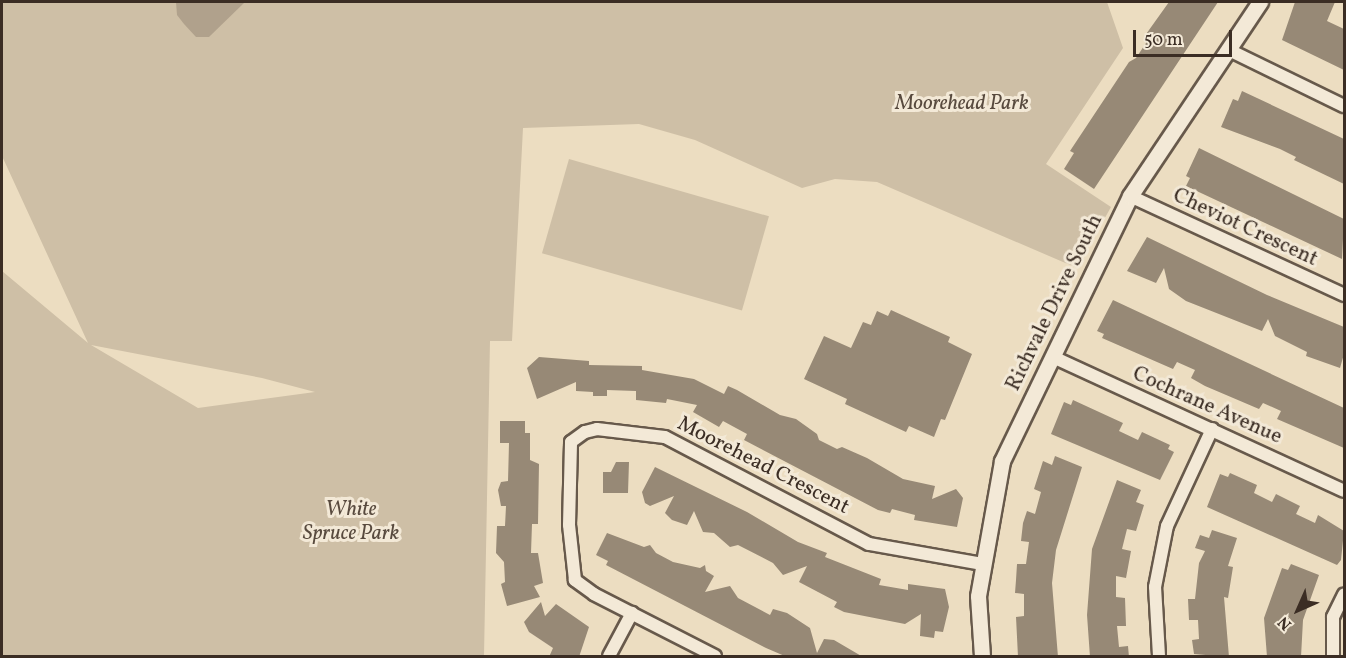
<!DOCTYPE html>
<style>
body{margin:0}
#map{position:relative;width:1346px;height:658px;overflow:hidden;background:#ecddc1;font-family:Vollkorn,serif}
div>[style]{position:absolute}
[style*='--x']{left:calc(var(--x)*1px);top:calc(var(--y)*1px);width:calc(var(--w)*1px);rotate:calc(var(--a)*1deg)}
.green>*{inset:0;background:#cebfa6;transform-origin:0 0}
.water>*{inset:0;background:#b0a18c}
.building>*{inset:0;background:#978976}
.roads{filter:drop-shadow(2px 0 #67594b) drop-shadow(-2px 0 #67594b) drop-shadow(0 2px #67594b) drop-shadow(0 -2px #67594b)}
.minor>*{height:12px;margin:-6px;padding:0 6px;transform-origin:6px;border-radius:6px;background:#f3e9d7}
.tertiary>*{height:15px;margin:-7.5px;padding:0 7.5px;transform-origin:7.5px;border-radius:7.5px;background:#f3e9d7}
span{translate:-50% -50%;white-space:nowrap;text-align:center;line-height:1.15;-webkit-text-stroke:6px #f3e9d7;paint-order:stroke}
.park-label{font-size:21px;color:#584a3e;font-style:italic}
.street-label{font-size:21px;color:#3b2d24}
.frame{position:absolute;inset:0;border:3px solid #3b2d24;pointer-events:none}
.north{position:absolute;left:1268px;top:580px;width:60px;height:60px;-webkit-text-stroke:4px #f3e9d7;paint-order:stroke;rotate:225deg;font-size:16px;font-weight:700;line-height:24px;text-align:center;color:#3b2d24}
.north::after{content:'';display:block;margin:auto;width:21px;height:27px;background:#3b2d24;clip-path:polygon(50% 0,100% 100%,50% 72%,0 100%)}
.scale{position:absolute;left:1133px;top:30px;width:99px;height:27px;box-sizing:border-box;border:3px solid #3b2d24;border-top:0;padding-left:8px;font-size:18px;line-height:21px;white-space:nowrap;color:#3b2d24;-webkit-text-stroke:4px #f3e9d7;paint-order:stroke}
</style>
<div id="map">
<div class="green">
<div style="clip-path:polygon(evenodd,2px 2px,1107px 2px,1123px 48px,1046px 164px,1111px 207px,1077px 268px,877px 182px,835px 179px,802px 188px,695px 140px,639px 124px,523px 128px,512px 341px,490px 341px,484px 656px,2px 656px,2px 271px,88px 343px,2px 156px,2px 2px,91px 345px,262px 378px,315px 392px,198px 408px,91px 345px)"></div>
<div style="left:569px;top:159px;width:208px;height:98px;rotate:16deg"></div>
</div>
<div class="water">
<div style="clip-path:polygon(176px 2px,245px 2px,209px 37px,196px 37px,184px 24px,177px 15px)"></div>
</div>
<div class="building">
<div style="clip-path:polygon(1169px 2px,1218px 2px,1094px 189px,1064px 169px,1074px 153px,1070px 151px,1129px 62px,1136px 58px,1148px 40px,1144px 37px)"></div>
<div style="clip-path:polygon(1295px 2px,1335px 2px,1327px 21px,1344px 29px,1344px 70px,1282px 40px)"></div>
<div style="clip-path:polygon(1242px 91px,1344px 139px,1344px 184px,1294px 160px,1296px 157px,1280px 149px,1221px 127px,1233px 99px,1238px 101px)"></div>
<div style="clip-path:polygon(1199px 148px,1344px 219px,1342px 259px,1186px 186px,1190px 178px,1186px 176px)"></div>
<div style="clip-path:polygon(1147px 237px,1267px 295px,1344px 327px,1344px 354px,1340px 368px,1306px 356px,1307px 352px,1275px 336px,1268px 319px,1262px 331px,1186px 301px,1169px 289px,1164px 268px,1156px 283px,1127px 271px)"></div>
<div style="clip-path:polygon(1113px 300px,1344px 408px,1344px 448px,1277px 419px,1281px 411px,1263px 403px,1259px 409px,1205px 386px,1191px 378px,1195px 370px,1177px 362px,1173px 369px,1102px 338px,1104px 334px,1097px 331px)"></div>
<div style="clip-path:polygon(891px 310px,950px 337px,948px 342px,972px 354px,945px 420px,941px 419px,934px 437px,909px 426px,906px 432px,845px 404px,847px 399px,804px 379px,824px 336px,851px 348px,863px 322px,871px 325px,877px 311px,888px 316px)"></div>
<div style="clip-path:polygon(539px 357px,589px 361px,589px 365px,642px 366px,642px 370px,694px 379px,724px 394px,728px 386px,737px 390px,780px 415px,796px 419px,817px 434px,819px 440px,837px 449px,842px 447px,867px 458px,903px 479px,935px 486px,932px 499px,956px 489px,963px 498px,957px 527px,914px 520px,915px 515px,892px 509px,890px 513px,878px 510px,744px 440px,747px 434px,723px 421px,719px 427px,693px 412px,697px 405px,667px 399px,666px 403px,636px 400px,636px 391px,607px 390px,607px 396px,593px 396px,593px 392px,576px 391px,576px 382px,537px 399px,527px 368px)"></div>
<div style="clip-path:polygon(1073px 400px,1123px 423px,1119px 431px,1138px 440px,1142px 432px,1170px 445px,1168px 449px,1174px 452px,1160px 480px,1051px 434px,1064px 402px,1071px 405px)"></div>
<div style="clip-path:polygon(500px 421px,525px 421px,525px 433px,530px 433px,530px 460px,539px 464px,538px 524px,532px 524px,531px 553px,538px 553px,543px 583px,534px 586px,540px 597px,507px 606px,501px 584px,505px 582px,504px 562px,496px 553px,497px 526px,505px 526px,506px 506px,501px 506px,498px 490px,501px 482px,508px 481px,509px 443px,500px 443px)"></div>
<div style="clip-path:polygon(1055px 456px,1082px 467px,1056px 550px,1052px 583px,1058px 657px,1018px 657px,1016px 617px,1024px 616px,1024px 594px,1015px 593px,1016px 580px,1017px 564px,1026px 564px,1029px 542px,1021px 541px,1023px 523px,1027px 511px,1035px 514px,1041px 492px,1034px 489px,1043px 461px,1052px 465px)"></div>
<div style="clip-path:polygon(616px 462px,629px 462px,628px 493px,603px 493px,603px 472px,611px 472px)"></div>
<div style="clip-path:polygon(655px 467px,747px 512px,798px 542px,827px 553px,825px 557px,881px 579px,879px 585px,908px 590px,908px 584px,945px 589px,949px 607px,943px 632px,935px 631px,934px 638px,920px 636px,921px 614px,905px 624px,844px 612px,834px 607px,837px 602px,799px 582px,807px 566px,783px 575px,773px 563px,738px 545px,730px 547px,714px 533px,703px 532px,694px 511px,687px 525px,672px 520px,665px 513px,674px 496px,650px 506px,645px 503px,642px 492px)"></div>
<div style="clip-path:polygon(1230px 473px,1257px 485px,1254px 493px,1272px 502px,1276px 494px,1300px 506px,1296px 514px,1315px 523px,1318px 515px,1344px 531px,1341px 560px,1337px 565px,1207px 507px,1220px 474px,1228px 477px)"></div>
<div style="clip-path:polygon(1117px 480px,1141px 490px,1136px 502px,1144px 505px,1136px 531px,1127px 529px,1122px 549px,1131px 551px,1126px 578px,1116px 576px,1116px 597px,1125px 598px,1126px 626px,1117px 626px,1119px 647px,1128px 646px,1129px 657px,1090px 657px,1087px 615px,1092px 549px)"></div>
<div style="clip-path:polygon(1212px 530px,1237px 538px,1228px 566px,1233px 567px,1228px 598px,1224px 597px,1229px 657px,1194px 654px,1192px 640px,1199px 639px,1198px 620px,1189px 620px,1188px 599px,1195px 599px,1199px 563px,1205px 551px,1195px 548px,1200px 535px,1209px 538px)"></div>
<div style="clip-path:polygon(607px 533px,644px 547px,650px 545px,656px 553px,673px 562px,700px 568px,705px 565px,706px 571px,714px 576px,705px 592px,730px 586px,738px 598px,770px 615px,773px 609px,787px 613px,810px 628px,817px 653px,824px 639px,834px 640px,863px 657px,787px 657px,766px 648px,606px 565px,608px 561px,596px 555px)"></div>
<div style="clip-path:polygon(1291px 564px,1319px 575px,1303px 620px,1301px 657px,1267px 657px,1264px 618px,1282px 568px,1288px 570px)"></div>
<div style="clip-path:polygon(541px 602px,545px 616px,556px 604px,589px 627px,579px 657px,549px 657px,553px 648px,529px 632px,524px 622px)"></div>
</div>
<div class="roads">
<div class="minor">
<div style="--x:1229;--y:50;--w:128;--a:26"></div>
<div style="--x:1130;--y:196;--w:236;--a:24.8"></div>
<div style="--x:1053;--y:357;--w:320;--a:24.7"></div>
<div style="--x:609;--y:656;--w:49;--a:-61.9"></div>
<div style="--x:715;--y:656;--w:136;--a:-152.9"></div>
<div style="--x:594;--y:594;--w:24;--a:-144"></div>
<div style="--x:575;--y:580;--w:55;--a:-96.2"></div>
<div style="--x:569;--y:525;--w:83;--a:-88.6"></div>
<div style="--x:571;--y:442;--w:17;--a:-36"></div>
<div style="--x:585;--y:432;--w:12;--a:-14"></div>
<div style="--x:597;--y:429;--w:68;--a:6.7"></div>
<div style="--x:665;--y:437;--w:230;--a:27.7"></div>
<div style="--x:869;--y:544;--w:115;--a:10"></div>
<div style="--x:1159;--y:656;--w:69;--a:-93.3"></div>
<div style="--x:1155;--y:587;--w:62;--a:-78.9"></div>
<div style="--x:1167;--y:526;--w:107;--a:-65.1"></div>
<div style="--x:1333;--y:656;--w:39;--a:-90"></div>
<div style="--x:1333;--y:617;--w:25;--a:-64"></div>
</div>
<div class="tertiary">
<div style="--x:982;--y:656;--w:60;--a:-93.8"></div>
<div style="--x:978;--y:596;--w:137;--a:-79.9"></div>
<div style="--x:1002;--y:461;--w:294;--a:-64.2"></div>
<div style="--x:1130;--y:196;--w:234;--a:-56.2"></div>
</div>
</div>
<div class="park-label">
<span style="left:962px;top:104px">Moorehead Park</span>
<span style="left:351px;top:522px">White<br>Spruce Park</span>
</div>
<div class="street-label">
<span style="left:1245px;top:228px;rotate:25deg">Cheviot Crescent</span>
<span style="left:1055px;top:303px;rotate:-64deg">Richvale Drive South</span>
<span style="left:1207px;top:406px;rotate:24deg">Cochrane Avenue</span>
<span style="left:763px;top:466px;rotate:27deg">Moorehead Crescent</span>
</div>
<div class="frame"></div>
<div class="north">N</div>
<div class="scale">50 m</div>
</div>
